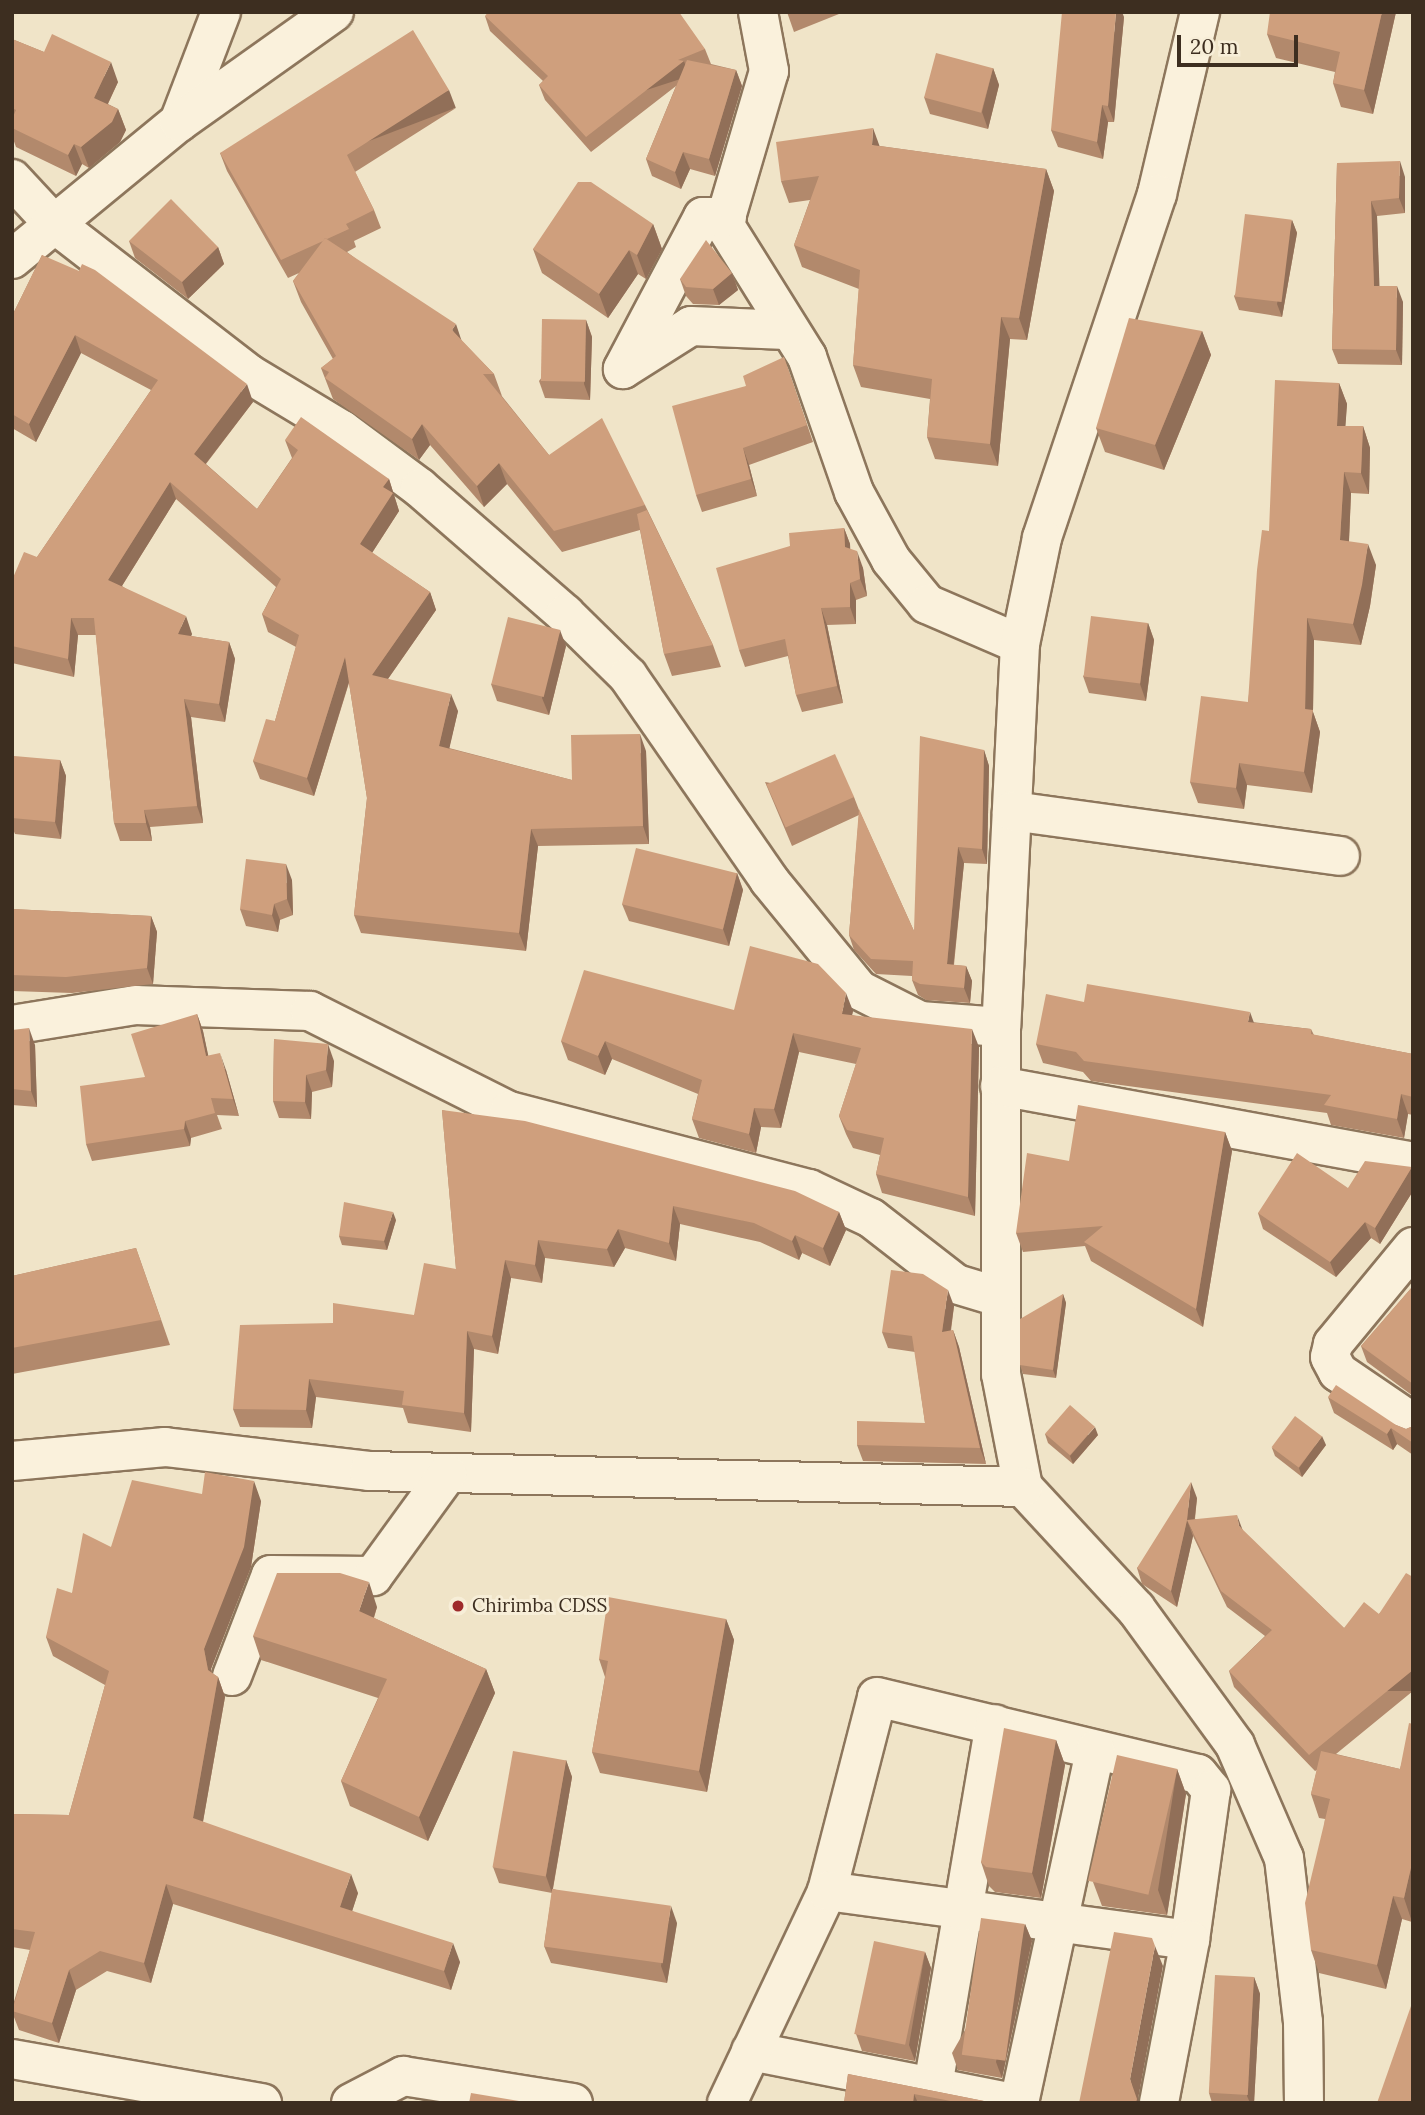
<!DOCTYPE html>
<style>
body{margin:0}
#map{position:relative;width:1425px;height:2115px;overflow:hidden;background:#f0e4c8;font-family:Lora,serif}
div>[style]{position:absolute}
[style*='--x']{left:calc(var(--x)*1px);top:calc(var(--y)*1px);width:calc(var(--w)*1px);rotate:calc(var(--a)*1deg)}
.roads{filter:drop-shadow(2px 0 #8d765c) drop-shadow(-2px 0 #8d765c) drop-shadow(0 2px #8d765c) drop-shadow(0 -2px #8d765c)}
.minor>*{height:38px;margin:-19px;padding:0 19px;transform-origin:19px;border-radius:19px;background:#faf1dc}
.wall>*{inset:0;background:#b2896c}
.shaded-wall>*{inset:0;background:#916f58;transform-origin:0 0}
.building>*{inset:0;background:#cf9f7d;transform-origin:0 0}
.dots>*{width:19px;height:19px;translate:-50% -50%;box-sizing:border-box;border:4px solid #f7eed8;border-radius:50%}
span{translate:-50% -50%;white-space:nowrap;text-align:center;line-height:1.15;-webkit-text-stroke:6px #f7eed8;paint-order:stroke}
.poi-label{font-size:19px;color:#3d2e20}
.left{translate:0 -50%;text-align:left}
.frame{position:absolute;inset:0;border:14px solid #3d2e20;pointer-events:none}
.scale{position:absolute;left:1177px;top:35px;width:121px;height:32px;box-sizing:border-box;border:4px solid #3d2e20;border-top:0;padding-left:9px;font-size:21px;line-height:24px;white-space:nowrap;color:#3d2e20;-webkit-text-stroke:5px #f7eed8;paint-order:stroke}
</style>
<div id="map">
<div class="roads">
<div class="minor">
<div style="--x:758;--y:12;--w:60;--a:79.4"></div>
<div style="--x:769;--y:71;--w:159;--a:106.4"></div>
<div style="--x:724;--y:224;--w:157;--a:58"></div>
<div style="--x:807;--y:357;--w:143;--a:70.8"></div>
<div style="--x:854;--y:492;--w:77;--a:61.4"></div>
<div style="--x:891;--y:560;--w:57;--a:50.7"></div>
<div style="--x:927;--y:604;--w:101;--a:23.3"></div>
<div style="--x:1200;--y:12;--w:187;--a:103.3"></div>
<div style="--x:1157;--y:194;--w:363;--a:108.5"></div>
<div style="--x:1042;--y:538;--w:108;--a:101.7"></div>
<div style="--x:1020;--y:644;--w:383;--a:92.8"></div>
<div style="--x:1001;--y:1027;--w:347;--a:90"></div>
<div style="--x:1001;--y:1374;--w:115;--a:79"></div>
<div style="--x:1023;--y:1487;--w:166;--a:47.2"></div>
<div style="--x:1136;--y:1609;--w:168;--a:53.9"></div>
<div style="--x:1235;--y:1745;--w:123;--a:66.6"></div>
<div style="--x:1284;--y:1858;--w:165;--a:83.4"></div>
<div style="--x:1303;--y:2022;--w:81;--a:89.3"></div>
<div style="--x:179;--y:122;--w:118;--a:-69.1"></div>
<div style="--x:12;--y:179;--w:57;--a:47.1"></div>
<div style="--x:51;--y:221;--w:250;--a:37.7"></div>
<div style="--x:249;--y:374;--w:109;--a:31.1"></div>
<div style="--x:342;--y:430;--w:97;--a:36.6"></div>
<div style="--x:420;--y:488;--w:192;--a:41"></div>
<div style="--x:565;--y:614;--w:88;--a:44.5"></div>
<div style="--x:628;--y:676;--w:248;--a:55.3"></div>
<div style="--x:769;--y:880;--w:142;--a:50.7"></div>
<div style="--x:859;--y:990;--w:68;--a:26.9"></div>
<div style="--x:920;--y:1021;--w:81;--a:4.2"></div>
<div style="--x:727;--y:217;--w:24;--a:180"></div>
<div style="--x:703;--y:217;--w:172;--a:117.8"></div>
<div style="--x:623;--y:369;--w:80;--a:-32.3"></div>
<div style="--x:691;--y:326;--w:95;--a:2.4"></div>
<div style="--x:12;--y:259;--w:216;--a:-39.4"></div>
<div style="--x:179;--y:122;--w:190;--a:-35.4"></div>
<div style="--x:1012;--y:811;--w:331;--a:7.8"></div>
<div style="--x:12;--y:1025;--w:125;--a:-9.2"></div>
<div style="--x:135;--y:1005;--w:175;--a:2"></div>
<div style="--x:310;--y:1011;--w:223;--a:26.7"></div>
<div style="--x:509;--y:1111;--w:310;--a:14.6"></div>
<div style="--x:809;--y:1189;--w:68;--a:25.1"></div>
<div style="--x:871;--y:1218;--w:108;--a:37.8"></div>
<div style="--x:956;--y:1284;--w:45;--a:16.8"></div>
<div style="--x:1000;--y:1086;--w:420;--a:10.4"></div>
<div style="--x:1413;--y:1247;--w:126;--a:129.5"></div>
<div style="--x:1333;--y:1344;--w:13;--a:103"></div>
<div style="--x:1330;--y:1357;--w:17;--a:62"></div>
<div style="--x:1338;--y:1372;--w:91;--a:34.2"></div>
<div style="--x:12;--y:1461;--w:154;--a:-5.2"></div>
<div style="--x:165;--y:1447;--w:205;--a:6.7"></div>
<div style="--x:369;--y:1471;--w:654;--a:1.4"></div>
<div style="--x:232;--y:1676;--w:108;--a:-68.9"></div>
<div style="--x:271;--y:1575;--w:102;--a:0.6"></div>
<div style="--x:373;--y:1576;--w:126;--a:-54"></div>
<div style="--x:827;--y:1891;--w:200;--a:-75.5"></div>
<div style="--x:877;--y:1697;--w:330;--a:13.5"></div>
<div style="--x:1198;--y:1774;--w:21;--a:51"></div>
<div style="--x:1211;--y:1790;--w:151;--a:98"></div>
<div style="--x:751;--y:2051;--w:267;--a:11.2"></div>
<div style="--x:12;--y:2059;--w:254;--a:10"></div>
<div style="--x:933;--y:2086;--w:367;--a:-80.3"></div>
<div style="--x:351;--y:2103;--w:59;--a:-27.4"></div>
<div style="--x:403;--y:2076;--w:172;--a:9"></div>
<div style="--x:727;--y:2103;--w:234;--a:-64.7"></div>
<div style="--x:827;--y:1891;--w:366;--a:7.7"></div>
<div style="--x:1190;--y:1940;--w:166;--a:100.8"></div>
<div style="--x:1019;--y:2103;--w:361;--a:-77.8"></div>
</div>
</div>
<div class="wall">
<div style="clip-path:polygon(787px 12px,844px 12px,794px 32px)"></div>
<div style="clip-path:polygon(1396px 12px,1373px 114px,1341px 107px,1333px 83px,1335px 72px,1276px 58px,1267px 34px)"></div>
<div style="clip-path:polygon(485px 16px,705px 49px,711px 64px,736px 70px,742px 86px,715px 176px,690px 169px,681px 189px,652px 176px,646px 159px,676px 86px,591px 152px,545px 100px,539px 85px,543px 81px,490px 31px)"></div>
<div style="clip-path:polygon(1124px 17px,1114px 122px,1108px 122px,1103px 159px,1058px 147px,1051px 130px)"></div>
<div style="clip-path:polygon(12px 39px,118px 82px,108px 104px,118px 109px,126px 130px,120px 142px,89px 168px,82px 164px,76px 176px,16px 147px,12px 136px)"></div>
<div style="clip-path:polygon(993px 68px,999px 85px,988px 129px,930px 114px,924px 97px)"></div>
<div style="clip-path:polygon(456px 108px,355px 172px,374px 210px,381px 228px,354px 241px,356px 247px,347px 252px,461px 340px,494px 374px,502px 396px,501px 395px,549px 455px,645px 505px,713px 645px,721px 667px,672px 676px,664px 654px,640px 530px,562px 552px,507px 484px,484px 507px,430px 445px,419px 460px,333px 399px,321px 368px,333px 359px,301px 302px,293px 281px,299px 273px,288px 278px,227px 171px,220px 153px)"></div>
<div style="clip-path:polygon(880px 146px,1046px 169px,1054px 191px,1027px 340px,1010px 339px,998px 466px,935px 459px,927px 437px,930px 399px,861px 387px,853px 365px,859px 289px,802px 267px,794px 245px,810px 200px,789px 203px,781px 181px)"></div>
<div style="clip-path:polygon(1337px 163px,1405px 177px,1405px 213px,1377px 216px,1379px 286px,1403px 302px,1402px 365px,1338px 364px,1332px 349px)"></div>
<div style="clip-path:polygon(1292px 220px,1297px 233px,1282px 317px,1239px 310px,1234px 296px)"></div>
<div style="clip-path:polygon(653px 224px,662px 249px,646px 279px,638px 274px,608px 318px,542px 273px,533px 249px)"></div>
<div style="clip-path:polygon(129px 241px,218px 247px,224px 264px,188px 299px,135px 258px)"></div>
<div style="clip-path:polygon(42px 255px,253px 402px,206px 464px,257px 509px,292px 458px,285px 440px,389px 479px,399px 511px,372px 553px,430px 592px,436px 610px,388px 679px,458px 711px,449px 748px,572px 780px,646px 751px,649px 844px,538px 846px,526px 951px,361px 933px,354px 915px,367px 798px,349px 683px,314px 796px,260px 779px,253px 761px,275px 721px,296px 647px,268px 632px,262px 614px,276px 587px,176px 499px,122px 586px,192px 634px,191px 636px,229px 642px,235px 659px,225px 722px,191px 717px,203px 823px,150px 827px,152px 841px,120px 841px,114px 823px,96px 635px,78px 635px,74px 677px,12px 663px,12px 580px,37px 557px,151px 390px,81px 353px,36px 442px,12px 428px,12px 316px)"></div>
<div style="clip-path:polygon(732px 273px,738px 290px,719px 305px,693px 304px,686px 296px,680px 279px)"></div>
<div style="clip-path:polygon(586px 320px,592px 337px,590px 400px,545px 398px,539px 381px)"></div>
<div style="clip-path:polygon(1202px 331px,1211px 355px,1164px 470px,1105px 452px,1096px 428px)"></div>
<div style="clip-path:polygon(784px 357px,813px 442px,749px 465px,757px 496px,702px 512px,696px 495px,746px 386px)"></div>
<div style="clip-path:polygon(1339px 383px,1347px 404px,1345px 426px,1363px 426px,1370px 448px,1369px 494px,1351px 493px,1349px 542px,1376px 565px,1370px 606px,1361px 645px,1314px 640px,1313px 712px,1320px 732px,1312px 793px,1247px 785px,1244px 809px,1198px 803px,1190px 782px,1248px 702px,1269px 531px)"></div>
<div style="clip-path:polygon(844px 528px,850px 544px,850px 549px,863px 568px,867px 596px,856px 600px,856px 624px,827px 625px,843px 703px,802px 712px,796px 695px,788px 656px,745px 667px,739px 650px,790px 546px)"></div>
<div style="clip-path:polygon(1148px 623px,1154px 640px,1146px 701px,1089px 693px,1083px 676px)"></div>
<div style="clip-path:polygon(566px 646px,549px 715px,497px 701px,491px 684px)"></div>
<div style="clip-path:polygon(984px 750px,989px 766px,987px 864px,964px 863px,954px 965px,966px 966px,972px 981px,970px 1003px,926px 1000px,918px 995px,912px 980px,912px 976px,876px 974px,854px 950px,849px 935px,859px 815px,792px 846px,765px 782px,854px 797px,859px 810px,914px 931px)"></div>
<div style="clip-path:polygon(60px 760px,66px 776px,61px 839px,15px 834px,12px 827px,12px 777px)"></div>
<div style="clip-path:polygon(737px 873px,743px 890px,729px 946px,629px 921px,622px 904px)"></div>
<div style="clip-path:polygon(292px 880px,293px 915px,280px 920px,278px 932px,246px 926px,240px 909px)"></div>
<div style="clip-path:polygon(12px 909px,151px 916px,157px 932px,153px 984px,72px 993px,12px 991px)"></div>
<div style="clip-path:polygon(1084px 1002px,1311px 1029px,1314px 1035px,1413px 1054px,1413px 1115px,1408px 1114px,1404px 1138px,1331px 1125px,1327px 1113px,1091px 1081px,1083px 1072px,1043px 1063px,1036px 1044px)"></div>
<div style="clip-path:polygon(734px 1010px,853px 1011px,852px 1015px,979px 1047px,975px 1216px,882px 1193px,876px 1174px,880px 1155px,853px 1148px,846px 1134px,839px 1116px,856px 1064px,799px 1052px,781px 1128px,761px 1127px,756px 1153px,699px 1138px,692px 1119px,698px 1094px,612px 1059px,605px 1075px,568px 1060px,561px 1041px)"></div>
<div style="clip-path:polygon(197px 1014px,203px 1031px,208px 1056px,226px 1070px,239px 1116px,217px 1115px,222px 1129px,191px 1138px,190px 1146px,92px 1161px,86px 1144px,145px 1077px)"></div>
<div style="clip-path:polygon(12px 1030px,35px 1045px,37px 1107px,12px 1105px)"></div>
<div style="clip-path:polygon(274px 1039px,334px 1061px,332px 1087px,312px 1092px,311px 1119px,279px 1118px,273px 1101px)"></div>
<div style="clip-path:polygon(442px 1110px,839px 1212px,846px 1230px,830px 1266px,802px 1253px,799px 1260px,760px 1242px,680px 1224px,676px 1261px,625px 1248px,614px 1267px,545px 1258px,542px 1283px,511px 1278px,498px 1354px,474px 1349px,471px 1432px,408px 1423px,403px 1408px,316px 1397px,312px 1428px,240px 1427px,233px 1409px,333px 1323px,414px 1315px,456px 1269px)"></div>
<div style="clip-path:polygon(1225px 1132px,1232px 1151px,1203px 1327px,1091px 1261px,1085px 1246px,1023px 1252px,1016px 1233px,1069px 1161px)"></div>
<div style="clip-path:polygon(1412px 1167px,1413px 1170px,1413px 1191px,1380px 1244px,1371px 1238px,1336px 1277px,1263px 1229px,1258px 1213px,1348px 1188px)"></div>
<div style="clip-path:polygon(396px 1220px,387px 1250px,342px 1245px,339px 1236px)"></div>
<div style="clip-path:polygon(136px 1248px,170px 1345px,12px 1374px,12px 1276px)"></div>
<div style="clip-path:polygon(1413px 1286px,1413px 1396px,1367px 1362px,1361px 1346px)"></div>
<div style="clip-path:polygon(1063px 1294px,1066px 1303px,1056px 1378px,1023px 1374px,1020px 1365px)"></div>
<div style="clip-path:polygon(954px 1306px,951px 1331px,953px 1330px,959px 1347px,986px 1464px,863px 1461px,857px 1445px,925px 1423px,915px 1352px,888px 1348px,882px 1332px)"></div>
<div style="clip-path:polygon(1328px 1397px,1396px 1425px,1406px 1429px,1413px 1426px,1413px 1455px,1397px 1444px,1393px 1450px,1334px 1413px)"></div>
<div style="clip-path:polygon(1045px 1434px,1098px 1435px,1073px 1464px,1048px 1443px)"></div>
<div style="clip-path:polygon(1326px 1445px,1302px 1477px,1275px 1456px,1272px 1448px)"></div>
<div style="clip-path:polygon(202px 1494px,261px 1501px,251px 1567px,211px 1669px,212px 1673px,218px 1677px,225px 1697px,203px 1822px,358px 1893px,352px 1911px,460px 1962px,451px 1990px,173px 1904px,151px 1983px,107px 1971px,76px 1990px,59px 2043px,19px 2030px,12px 2012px,12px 2008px,30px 1950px,12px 1947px,12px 1814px,69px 1815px,105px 1685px,53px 1656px,46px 1637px,72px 1593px,111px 1547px)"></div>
<div style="clip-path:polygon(1197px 1498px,1195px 1519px,1243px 1531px,1344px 1628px,1379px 1614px,1413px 1577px,1413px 1691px,1336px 1754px,1400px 1769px,1413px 1724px,1413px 1919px,1412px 1922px,1402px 1919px,1386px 1989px,1319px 1973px,1311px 1950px,1325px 1819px,1319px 1818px,1311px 1794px,1317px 1770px,1315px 1771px,1234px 1687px,1229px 1671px,1265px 1636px,1227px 1607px,1193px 1536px,1177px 1607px,1142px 1584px,1137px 1568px)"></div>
<div style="clip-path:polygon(377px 1607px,374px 1618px,486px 1669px,495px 1693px,428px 1841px,350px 1806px,341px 1781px,378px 1698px,261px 1660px,253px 1636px)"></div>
<div style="clip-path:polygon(726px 1619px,734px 1640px,707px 1792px,600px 1773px,592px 1752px,605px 1677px,599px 1659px)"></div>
<div style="clip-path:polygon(1056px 1740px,1065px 1765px,1041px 1898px,995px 1892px,989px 1886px,981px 1862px)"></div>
<div style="clip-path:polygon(566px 1760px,572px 1777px,553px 1889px,677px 1923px,667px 1983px,551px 1963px,544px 1946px,552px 1893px,499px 1883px,493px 1867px)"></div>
<div style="clip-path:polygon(1177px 1769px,1186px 1794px,1167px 1915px,1102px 1906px,1093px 1882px)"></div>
<div style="clip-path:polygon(1025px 1924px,1032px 1941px,1002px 2078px,958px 2070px,952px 2053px)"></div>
<div style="clip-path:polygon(925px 1952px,931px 1968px,915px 2061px,862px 2051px,856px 2034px)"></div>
<div style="clip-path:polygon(1254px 1977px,1260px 1994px,1254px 2103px,1212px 2103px,1209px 2093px)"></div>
<div style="clip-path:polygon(848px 2074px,994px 2103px,844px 2103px)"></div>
</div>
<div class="shaded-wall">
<div style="clip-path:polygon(1116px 12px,1122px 12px,1124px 17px,1114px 122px,1108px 106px)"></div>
<div style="clip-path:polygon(1382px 12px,1396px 12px,1373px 114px,1364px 90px)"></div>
<div style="left:684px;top:61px;width:16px;height:124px;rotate:72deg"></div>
<div style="clip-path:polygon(111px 62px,118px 82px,101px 118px,94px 98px)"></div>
<div style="clip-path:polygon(993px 68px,999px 85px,988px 129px,982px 112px)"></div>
<div style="clip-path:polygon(736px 70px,742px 86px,715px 176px,709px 159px)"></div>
<div style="left:449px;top:90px;width:19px;height:121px;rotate:69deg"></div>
<div style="clip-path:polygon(1102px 105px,1108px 122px,1103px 159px,1097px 142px)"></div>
<div style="clip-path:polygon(118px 109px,126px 130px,120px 142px,89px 168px,81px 147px)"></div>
<div style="clip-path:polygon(873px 128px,881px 150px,872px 145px)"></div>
<div style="clip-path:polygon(74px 144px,82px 164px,76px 176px,68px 155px)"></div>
<div style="clip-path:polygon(683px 152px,690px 169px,681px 189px,675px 172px)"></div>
<div style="clip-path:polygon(1400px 161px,1405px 177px,1405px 213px,1399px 198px)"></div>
<div style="clip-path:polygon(1046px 169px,1054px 191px,1027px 340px,1019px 318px)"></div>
<div style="clip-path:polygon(1371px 201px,1377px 216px,1380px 301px,1374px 286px)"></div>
<div style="clip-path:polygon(1292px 220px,1297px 233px,1282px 317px,1277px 304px)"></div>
<div style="clip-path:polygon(653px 224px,662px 249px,646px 279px,637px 255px)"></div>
<div style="clip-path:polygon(218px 247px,224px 264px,188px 299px,182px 282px)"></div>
<div style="clip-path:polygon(629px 250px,638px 274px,608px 318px,599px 294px)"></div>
<div style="clip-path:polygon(732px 273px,738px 290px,719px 305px,713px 289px)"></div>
<div style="clip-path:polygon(1397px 286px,1403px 302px,1402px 365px,1396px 350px)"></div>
<div style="clip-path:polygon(1001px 317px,1010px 339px,998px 466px,990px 444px)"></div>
<div style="clip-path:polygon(586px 320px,592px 337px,590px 400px,584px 384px)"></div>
<div style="clip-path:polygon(456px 324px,463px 345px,452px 330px)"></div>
<div style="clip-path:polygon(1202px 331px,1211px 355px,1164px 470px,1155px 445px)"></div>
<div style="clip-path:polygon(75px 335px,81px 353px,36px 442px,29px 424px)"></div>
<div style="clip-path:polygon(1339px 383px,1347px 404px,1344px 447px,1337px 426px)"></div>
<div style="clip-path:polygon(247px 384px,253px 402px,200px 471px,194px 454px)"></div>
<div style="clip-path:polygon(422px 424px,430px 445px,419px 460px,412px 439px)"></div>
<div style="clip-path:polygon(1363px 426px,1370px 448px,1369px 494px,1361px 473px)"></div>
<div style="clip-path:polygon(743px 448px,749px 465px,757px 496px,751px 479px)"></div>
<div style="clip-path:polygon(499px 463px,507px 484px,484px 507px,477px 486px)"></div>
<div style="clip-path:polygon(1344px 472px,1351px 493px,1348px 562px,1340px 540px)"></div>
<div style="clip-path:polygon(389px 479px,399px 511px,366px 562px,360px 544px,383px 487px)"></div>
<div style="clip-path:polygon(170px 482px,176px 499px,115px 597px,108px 580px)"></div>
<div style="clip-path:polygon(844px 528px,850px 544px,851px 563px,845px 547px)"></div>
<div style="clip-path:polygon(1368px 544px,1376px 565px,1370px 606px,1361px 645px,1353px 624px)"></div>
<div style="clip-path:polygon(857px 551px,863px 568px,867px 596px,860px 579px)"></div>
<div style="clip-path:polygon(850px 583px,856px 600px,856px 624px,850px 607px)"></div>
<div style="clip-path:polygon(430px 592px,436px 610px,378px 693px,372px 675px)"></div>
<div style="clip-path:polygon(821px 608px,827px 625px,843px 703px,837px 686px)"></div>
<div style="clip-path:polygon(186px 616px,192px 634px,184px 652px,178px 634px)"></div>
<div style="clip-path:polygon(71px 618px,78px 635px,74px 677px,68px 659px)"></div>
<div style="clip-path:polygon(1307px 618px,1314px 640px,1313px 712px,1320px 732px,1312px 793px,1304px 772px)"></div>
<div style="clip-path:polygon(1148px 623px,1154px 640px,1146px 701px,1140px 684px)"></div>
<div style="clip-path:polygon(560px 630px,566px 646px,549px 715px,542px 698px)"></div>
<div style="clip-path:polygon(229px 642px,235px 659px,225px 722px,219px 704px)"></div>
<div style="clip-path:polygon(345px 657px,351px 675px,314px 796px,307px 778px)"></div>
<div style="clip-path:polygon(451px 694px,458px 711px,446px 763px,439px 746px)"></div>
<div style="clip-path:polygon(184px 699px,191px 717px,203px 823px,197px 806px)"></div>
<div style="clip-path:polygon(640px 734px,646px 751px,649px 844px,643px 826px)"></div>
<div style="clip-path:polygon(984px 750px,989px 766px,987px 864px,982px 849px)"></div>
<div style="clip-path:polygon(60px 760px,66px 776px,61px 839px,55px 822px)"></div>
<div style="clip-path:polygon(1239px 763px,1247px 785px,1244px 809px,1236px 788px)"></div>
<div style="clip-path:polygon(144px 810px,150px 827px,152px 841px,146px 823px)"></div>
<div style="clip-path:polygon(531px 829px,538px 846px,526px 951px,519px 933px)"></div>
<div style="clip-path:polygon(958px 847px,964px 863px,952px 979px,947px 964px)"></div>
<div style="clip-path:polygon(286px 864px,292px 880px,293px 915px,287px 899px)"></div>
<div style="clip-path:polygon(737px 873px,743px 890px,729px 946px,723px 929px)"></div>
<div style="clip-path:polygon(274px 904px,280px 920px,278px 932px,272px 915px)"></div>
<div style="clip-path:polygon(151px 916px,157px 932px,153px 984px,147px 968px)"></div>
<div style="clip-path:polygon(966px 966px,972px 981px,970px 1003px,964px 988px)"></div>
<div style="clip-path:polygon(846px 993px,853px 1011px,848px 1033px,842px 1014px)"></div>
<div style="clip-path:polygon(1250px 1012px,1257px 1031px,1248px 1022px)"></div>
<div style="clip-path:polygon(197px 1014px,203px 1031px,212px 1073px,206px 1056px)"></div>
<div style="clip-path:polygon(29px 1028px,35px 1045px,37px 1107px,31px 1091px)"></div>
<div style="clip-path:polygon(972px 1029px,979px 1047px,975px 1216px,968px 1197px)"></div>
<div style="clip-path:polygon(793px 1033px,799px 1052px,781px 1128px,774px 1109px)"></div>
<div style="clip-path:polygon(605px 1041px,612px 1059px,605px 1075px,598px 1056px)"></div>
<div style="clip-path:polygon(328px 1044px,334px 1061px,332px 1087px,326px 1070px)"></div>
<div style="clip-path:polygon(220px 1053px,226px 1070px,239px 1116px,233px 1099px)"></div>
<div style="clip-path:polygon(306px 1075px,312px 1092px,311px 1119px,305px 1102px)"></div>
<div style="clip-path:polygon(1401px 1094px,1408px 1114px,1404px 1138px,1397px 1119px)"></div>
<div style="clip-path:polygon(754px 1108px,761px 1127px,756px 1153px,749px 1134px)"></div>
<div style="clip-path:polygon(185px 1121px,191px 1138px,190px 1146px,184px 1129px)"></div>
<div style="clip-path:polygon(1225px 1132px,1232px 1151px,1203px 1327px,1196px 1309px)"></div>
<div style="clip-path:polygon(1412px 1167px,1413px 1170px,1413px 1191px,1380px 1244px,1375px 1228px)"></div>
<div style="clip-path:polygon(673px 1206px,680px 1224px,676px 1261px,669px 1243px)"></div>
<div style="clip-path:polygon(393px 1212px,396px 1220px,387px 1250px,384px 1241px)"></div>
<div style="clip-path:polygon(839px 1212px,846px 1230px,830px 1266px,823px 1248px)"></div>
<div style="clip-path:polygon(1365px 1222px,1371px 1238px,1336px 1277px,1330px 1262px)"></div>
<div style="clip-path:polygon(618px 1229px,625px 1248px,614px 1267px,607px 1249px)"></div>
<div style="clip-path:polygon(795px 1235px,802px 1253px,799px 1260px,792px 1241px)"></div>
<div style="clip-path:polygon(538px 1240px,545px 1258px,542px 1283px,535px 1265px)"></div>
<div style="clip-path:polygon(505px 1260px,511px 1278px,498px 1354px,492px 1336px)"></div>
<div style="clip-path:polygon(948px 1290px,954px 1306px,948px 1348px,942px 1332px)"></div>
<div style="clip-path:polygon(1063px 1294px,1066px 1303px,1056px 1378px,1053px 1370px)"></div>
<div style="clip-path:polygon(953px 1330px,959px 1347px,986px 1464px,980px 1448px)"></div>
<div style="clip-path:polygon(467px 1331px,474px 1349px,471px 1432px,464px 1413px)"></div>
<div style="clip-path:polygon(309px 1379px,316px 1397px,312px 1428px,306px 1410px)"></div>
<div style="clip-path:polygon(1095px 1427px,1098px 1435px,1073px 1464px,1070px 1456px)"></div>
<div style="clip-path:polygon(1391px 1428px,1397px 1444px,1393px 1450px,1387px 1434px)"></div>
<div style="clip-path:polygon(1322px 1436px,1326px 1445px,1302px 1477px,1299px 1468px)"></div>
<div style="clip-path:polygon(254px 1481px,261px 1501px,251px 1567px,211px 1669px,215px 1689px,208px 1670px,204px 1649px)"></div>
<div style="clip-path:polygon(1191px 1482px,1197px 1498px,1193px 1533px,1187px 1520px)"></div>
<div style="clip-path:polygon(1237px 1515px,1243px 1531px,1239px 1526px)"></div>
<div style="clip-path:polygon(1187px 1520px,1193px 1536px,1177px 1607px,1171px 1591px)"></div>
<div style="clip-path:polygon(369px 1582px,377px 1607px,368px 1635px,359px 1611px)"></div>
<div style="clip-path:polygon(726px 1619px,734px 1640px,707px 1792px,699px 1771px)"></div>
<div style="clip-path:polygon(486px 1669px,495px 1693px,428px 1841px,419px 1817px)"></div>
<div style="left:1413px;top:1670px;width:21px;height:134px;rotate:90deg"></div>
<div style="clip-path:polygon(218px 1677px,225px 1697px,200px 1838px,193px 1818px)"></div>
<div style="clip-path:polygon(1056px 1740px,1065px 1765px,1041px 1898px,1032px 1873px)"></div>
<div style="clip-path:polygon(566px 1760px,572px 1777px,552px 1893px,546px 1876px)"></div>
<div style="clip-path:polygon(1177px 1769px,1186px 1794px,1167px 1915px,1158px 1890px)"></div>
<div style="clip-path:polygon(1413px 1859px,1413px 1919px,1412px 1922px,1404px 1898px)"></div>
<div style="clip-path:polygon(351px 1874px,358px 1893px,347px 1927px,340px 1907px)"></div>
<div style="clip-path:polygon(166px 1884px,173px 1904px,151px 1983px,144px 1963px)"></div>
<div style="clip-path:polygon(1393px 1896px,1402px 1919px,1386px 1989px,1377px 1965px)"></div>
<div style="clip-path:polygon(671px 1906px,677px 1923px,667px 1983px,661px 1966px)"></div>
<div style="clip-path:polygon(1025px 1924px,1032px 1941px,1002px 2078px,996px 2062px)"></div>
<div style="clip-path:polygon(453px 1943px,460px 1962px,451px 1990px,444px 1971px)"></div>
<div style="clip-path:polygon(1155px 1946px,1163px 1966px,1138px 2099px,1139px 2103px,1136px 2103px,1130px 2079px)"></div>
<div style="clip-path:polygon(925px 1952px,931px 1968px,915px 2061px,909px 2045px)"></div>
<div style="clip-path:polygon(69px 1970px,76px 1990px,59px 2043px,52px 2023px)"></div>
<div style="clip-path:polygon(1254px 1977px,1260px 1994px,1254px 2103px,1250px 2103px,1247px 2096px)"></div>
<div style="clip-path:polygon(914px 2094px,918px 2103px,913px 2103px)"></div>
</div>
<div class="building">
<div style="clip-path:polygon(488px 12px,679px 12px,705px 49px,678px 60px,684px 61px,586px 137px,539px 85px,548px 76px,485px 16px)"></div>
<div style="clip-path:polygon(1062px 12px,1116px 12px,1108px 106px,1102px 105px,1097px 142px,1051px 130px)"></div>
<div style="clip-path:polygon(1270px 12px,1382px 12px,1364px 90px,1333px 83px,1340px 52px,1267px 34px)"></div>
<div style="clip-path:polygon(413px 30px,449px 90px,347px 155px,374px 210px,346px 224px,349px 229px,327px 239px,325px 238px,323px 241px,281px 260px,220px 153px)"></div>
<div style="clip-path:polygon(52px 34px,111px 62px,94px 98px,118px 109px,112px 122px,81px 147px,74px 144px,68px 155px,12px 128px,12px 119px,16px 110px,12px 108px,12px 39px,44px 52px)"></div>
<div style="left:936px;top:53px;width:59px;height:46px;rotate:15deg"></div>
<div style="clip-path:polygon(687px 60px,736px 70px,709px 159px,683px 152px,675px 172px,646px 159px)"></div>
<div style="clip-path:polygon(873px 128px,872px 145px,1046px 169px,1019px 318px,1001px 317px,990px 444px,927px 437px,932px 379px,853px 365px,860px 270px,794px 245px,819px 176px,781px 181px,776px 142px)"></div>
<div style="clip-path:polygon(1400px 161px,1399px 198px,1371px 201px,1374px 286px,1397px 286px,1396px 350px,1332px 349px,1337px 163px)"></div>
<div style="clip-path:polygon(578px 182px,591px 182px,653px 224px,637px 255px,629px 250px,599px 294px,533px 249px)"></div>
<div style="clip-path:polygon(171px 199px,218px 247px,182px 282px,129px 241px)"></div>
<div style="left:1245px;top:214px;width:47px;height:83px;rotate:7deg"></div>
<div style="clip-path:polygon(325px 238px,456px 324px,452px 330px,494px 374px,483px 374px,549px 455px,602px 418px,645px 505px,554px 531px,499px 463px,477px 486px,422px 424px,412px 439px,325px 378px,329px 372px,321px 368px,336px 356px,293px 281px)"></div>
<div style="clip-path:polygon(706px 240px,732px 273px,713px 289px,686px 287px,680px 279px)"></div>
<div style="clip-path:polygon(42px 255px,79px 271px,82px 264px,95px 270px,247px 384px,194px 454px,257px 509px,298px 450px,285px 440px,301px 417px,389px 479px,383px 487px,393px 493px,360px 544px,430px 592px,372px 675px,451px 694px,439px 746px,572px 780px,571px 735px,640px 734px,643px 826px,531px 829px,519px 933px,354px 915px,367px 798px,345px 657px,307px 778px,253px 761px,266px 719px,275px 721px,299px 635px,262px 614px,281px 579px,170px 482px,108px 580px,186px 616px,178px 634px,229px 642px,219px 704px,184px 699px,197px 806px,144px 810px,146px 823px,114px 823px,94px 618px,71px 618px,68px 659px,12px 646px,12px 580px,24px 552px,37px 557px,158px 380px,75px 335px,29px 424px,12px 414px,12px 316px)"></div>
<div style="clip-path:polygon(1129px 318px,1202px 331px,1155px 445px,1096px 428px)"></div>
<div style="left:542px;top:319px;width:44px;height:62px;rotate:1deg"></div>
<div style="clip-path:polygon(784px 357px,807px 425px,743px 448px,751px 479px,696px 495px,672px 406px,746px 386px,743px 376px)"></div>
<div style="clip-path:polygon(1275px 380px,1339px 383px,1337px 426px,1363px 426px,1361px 473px,1344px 472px,1340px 540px,1368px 544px,1362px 585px,1353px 624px,1307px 618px,1305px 709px,1313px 710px,1304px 772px,1239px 763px,1236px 788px,1190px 782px,1201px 696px,1248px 702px,1257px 570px,1262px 530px,1269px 531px)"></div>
<div style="clip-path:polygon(647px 510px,713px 645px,664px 654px,637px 514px)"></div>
<div style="clip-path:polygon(844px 528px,845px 547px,857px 551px,860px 579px,850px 583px,850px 607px,821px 608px,837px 686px,796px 695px,785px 639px,739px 650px,716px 568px,790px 546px,789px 533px)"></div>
<div style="left:1091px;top:616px;width:57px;height:61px;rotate:7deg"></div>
<div style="left:508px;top:617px;width:54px;height:69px;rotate:14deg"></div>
<div style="clip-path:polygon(920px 736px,984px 750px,982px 849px,958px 847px,947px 964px,966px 966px,964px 988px,920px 984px,912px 980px,913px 961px,871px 959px,849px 935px,859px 809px,914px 931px)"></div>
<div style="left:835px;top:754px;width:47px;height:75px;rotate:66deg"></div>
<div style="clip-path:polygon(14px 756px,60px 760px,55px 822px,12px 818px,12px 777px)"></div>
<div style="left:636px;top:848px;width:104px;height:58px;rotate:14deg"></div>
<div style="clip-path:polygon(246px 859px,286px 864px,287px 899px,274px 904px,272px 915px,240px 909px)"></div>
<div style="clip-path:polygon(12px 909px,151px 916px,147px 968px,66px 977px,12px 975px)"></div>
<div style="clip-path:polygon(750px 946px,818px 964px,846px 993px,842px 1014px,972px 1029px,968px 1197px,876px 1174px,884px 1138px,847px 1130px,839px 1116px,861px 1048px,793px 1033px,774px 1109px,754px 1108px,749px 1134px,692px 1119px,702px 1080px,605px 1041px,598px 1056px,561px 1041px,584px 970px,734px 1010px)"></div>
<div style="clip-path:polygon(1087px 984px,1250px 1012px,1248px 1022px,1311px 1029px,1311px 1034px,1413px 1054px,1413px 1097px,1401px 1094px,1397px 1119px,1324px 1105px,1331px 1095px,1084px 1061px,1076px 1052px,1036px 1044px,1046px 994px,1084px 1002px)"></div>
<div style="clip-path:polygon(197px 1014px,206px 1056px,220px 1053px,233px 1099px,211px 1098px,215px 1113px,185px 1121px,184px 1129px,86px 1144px,80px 1086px,145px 1077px,131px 1034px)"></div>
<div style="clip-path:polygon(29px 1028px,31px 1091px,12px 1089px,12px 1030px)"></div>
<div style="clip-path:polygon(274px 1039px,328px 1044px,326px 1070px,306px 1075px,305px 1102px,273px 1101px)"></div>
<div style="clip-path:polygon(1078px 1105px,1225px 1132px,1196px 1309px,1084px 1242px,1103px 1226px,1016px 1233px,1027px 1153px,1069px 1161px)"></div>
<div style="clip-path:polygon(442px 1110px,525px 1121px,795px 1191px,839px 1212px,823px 1248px,795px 1235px,792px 1241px,754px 1223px,673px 1206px,669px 1243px,618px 1229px,607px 1249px,538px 1240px,535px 1265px,505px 1260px,492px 1336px,467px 1331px,464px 1413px,402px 1405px,404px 1391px,309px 1379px,306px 1410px,233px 1409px,240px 1325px,333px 1323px,333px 1303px,414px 1315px,424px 1263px,456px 1269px)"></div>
<div style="clip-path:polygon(1297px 1153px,1348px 1188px,1365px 1161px,1412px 1167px,1375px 1228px,1365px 1222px,1330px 1262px,1258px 1213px)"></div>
<div style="clip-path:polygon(344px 1202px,393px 1212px,384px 1241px,339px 1236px)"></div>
<div style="clip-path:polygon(136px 1248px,161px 1320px,12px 1348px,12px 1276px)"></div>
<div style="clip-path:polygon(891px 1270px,923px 1274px,948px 1290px,942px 1332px,953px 1330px,980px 1448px,857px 1445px,857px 1421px,925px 1423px,912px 1336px,882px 1332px)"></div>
<div style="clip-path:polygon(1413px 1286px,1413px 1384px,1361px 1346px)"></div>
<div style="clip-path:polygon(1063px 1294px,1053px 1370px,1020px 1365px,1020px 1319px)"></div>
<div style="clip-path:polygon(1336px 1385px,1396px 1425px,1406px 1429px,1413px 1426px,1413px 1443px,1391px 1428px,1387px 1434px,1328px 1397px)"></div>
<div style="left:1070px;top:1405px;width:33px;height:38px;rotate:41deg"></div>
<div style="left:1295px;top:1416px;width:34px;height:39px;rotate:37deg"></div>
<div style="clip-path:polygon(205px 1472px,254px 1481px,244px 1547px,204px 1649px,208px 1670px,218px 1677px,193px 1818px,351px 1874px,340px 1907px,453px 1943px,444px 1971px,166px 1884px,144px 1963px,100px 1951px,69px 1970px,52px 2023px,12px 2011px,35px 1932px,12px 1929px,12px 1814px,69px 1815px,109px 1671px,46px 1637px,57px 1588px,72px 1593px,83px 1533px,111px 1547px,132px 1480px,202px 1494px)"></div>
<div style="clip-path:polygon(1191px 1482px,1187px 1520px,1237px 1515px,1239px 1526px,1344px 1628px,1364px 1602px,1379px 1614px,1406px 1573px,1413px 1577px,1413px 1670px,1309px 1755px,1229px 1671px,1272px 1630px,1221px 1591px,1187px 1520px,1171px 1591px,1137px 1568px)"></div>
<div style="clip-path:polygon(277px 1573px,340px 1573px,369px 1582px,359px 1611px,486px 1669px,419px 1817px,341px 1781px,387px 1679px,253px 1636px)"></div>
<div style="clip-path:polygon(608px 1597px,726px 1619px,699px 1771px,592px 1752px,608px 1661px,599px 1659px)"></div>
<div style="clip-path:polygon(1409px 1723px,1413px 1724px,1413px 1859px,1404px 1898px,1393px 1896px,1377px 1965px,1311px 1950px,1305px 1903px,1330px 1799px,1311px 1794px,1321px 1751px,1400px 1769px)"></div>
<div style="clip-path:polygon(1004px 1728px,1056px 1740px,1032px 1873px,986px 1867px,981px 1862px)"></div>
<div style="left:513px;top:1751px;width:54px;height:118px;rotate:10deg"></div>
<div style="left:1117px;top:1755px;width:62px;height:129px;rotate:13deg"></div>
<div style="left:552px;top:1889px;width:120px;height:58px;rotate:8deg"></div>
<div style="left:981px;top:1918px;width:44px;height:138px;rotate:8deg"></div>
<div style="clip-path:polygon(1114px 1932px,1152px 1938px,1155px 1946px,1130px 2079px,1137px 2099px,1136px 2103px,1079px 2103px)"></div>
<div style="left:874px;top:1941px;width:52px;height:95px;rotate:12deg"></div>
<div style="left:1215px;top:1975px;width:39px;height:118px;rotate:3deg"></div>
<div style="clip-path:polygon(1411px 2006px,1413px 2007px,1413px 2103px,1377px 2103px)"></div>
<div style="clip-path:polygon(848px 2074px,994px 2103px,961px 2103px,914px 2094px,913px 2103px,844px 2103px)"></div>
<div style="clip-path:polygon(471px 2093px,531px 2103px,469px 2103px)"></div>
</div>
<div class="dots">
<div style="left:458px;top:1606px;background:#9e2a2b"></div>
</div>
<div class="poi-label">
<span class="left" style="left:472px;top:1606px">Chirimba CDSS</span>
</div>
<div class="frame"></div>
<div class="scale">20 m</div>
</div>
